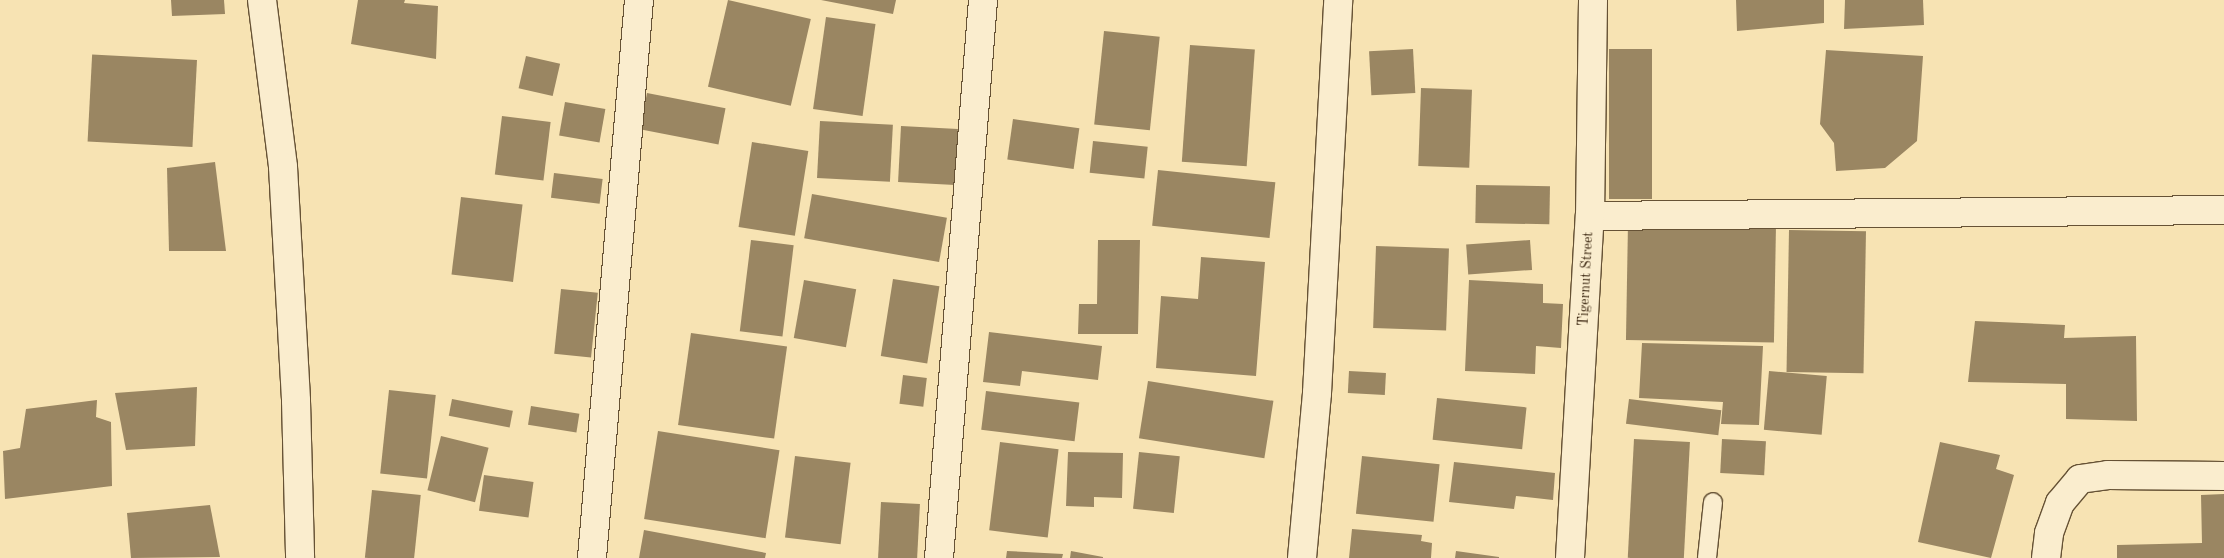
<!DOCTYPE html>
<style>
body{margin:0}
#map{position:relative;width:2224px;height:558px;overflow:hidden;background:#f7e3b3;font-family:"Old Standard TT",serif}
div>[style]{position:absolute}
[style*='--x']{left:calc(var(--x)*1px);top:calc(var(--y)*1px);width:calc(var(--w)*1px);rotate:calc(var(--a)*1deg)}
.building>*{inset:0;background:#9a8662;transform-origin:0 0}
.roads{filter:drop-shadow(1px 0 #665235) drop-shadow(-1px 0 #665235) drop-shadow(0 1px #665235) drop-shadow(0 -1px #665235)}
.service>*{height:18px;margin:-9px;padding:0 9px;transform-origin:9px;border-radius:9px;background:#faedce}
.minor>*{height:28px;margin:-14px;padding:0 14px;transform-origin:14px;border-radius:14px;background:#faedce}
span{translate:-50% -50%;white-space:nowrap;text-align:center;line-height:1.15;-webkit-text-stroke:4px #faedce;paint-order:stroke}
.street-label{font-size:14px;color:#36210b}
</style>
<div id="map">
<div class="building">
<div style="clip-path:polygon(171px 0,224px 0,225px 14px,172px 16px)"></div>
<div style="clip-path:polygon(358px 0,405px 0,404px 3px,438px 6px,436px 59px,351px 44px)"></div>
<div style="left:728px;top:0;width:85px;height:89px;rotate:13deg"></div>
<div style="clip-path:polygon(821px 0,896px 0,893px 14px)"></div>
<div style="clip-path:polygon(1736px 0,1824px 0,1824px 23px,1737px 31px)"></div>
<div style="clip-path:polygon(1845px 0,1923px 0,1924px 25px,1844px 29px)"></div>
<div style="left:826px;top:17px;width:50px;height:93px;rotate:8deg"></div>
<div style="left:1104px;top:31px;width:56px;height:94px;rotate:6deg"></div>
<div style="left:1190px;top:45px;width:65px;height:117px;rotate:4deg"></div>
<div style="left:1413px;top:49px;width:44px;height:44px;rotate:87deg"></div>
<div style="left:1609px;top:49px;width:43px;height:150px"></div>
<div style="clip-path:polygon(1826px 50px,1923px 56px,1917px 141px,1885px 168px,1836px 171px,1834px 143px,1820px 124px)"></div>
<div style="left:526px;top:56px;width:35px;height:33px;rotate:13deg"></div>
<div style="left:197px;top:60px;width:87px;height:105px;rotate:93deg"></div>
<div style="left:1421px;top:88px;width:51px;height:78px;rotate:2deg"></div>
<div style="left:647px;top:93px;width:80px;height:37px;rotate:11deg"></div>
<div style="left:565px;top:102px;width:41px;height:34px;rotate:10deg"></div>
<div style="left:502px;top:116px;width:49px;height:59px;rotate:7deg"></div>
<div style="left:1013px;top:119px;width:67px;height:41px;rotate:8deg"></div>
<div style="left:820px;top:121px;width:73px;height:57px;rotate:3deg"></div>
<div style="left:901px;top:126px;width:57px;height:56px;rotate:3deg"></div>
<div style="left:1093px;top:141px;width:55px;height:32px;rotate:6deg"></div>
<div style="left:752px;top:142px;width:57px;height:86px;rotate:9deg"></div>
<div style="clip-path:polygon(215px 162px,226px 251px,169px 251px,167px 168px)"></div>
<div style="left:1158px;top:170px;width:118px;height:56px;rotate:6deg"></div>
<div style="left:554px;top:173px;width:49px;height:25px;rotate:7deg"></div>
<div style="left:1476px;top:185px;width:74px;height:38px;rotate:1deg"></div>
<div style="left:812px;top:194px;width:137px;height:45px;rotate:10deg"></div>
<div style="left:461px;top:197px;width:62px;height:78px;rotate:7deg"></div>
<div style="left:1628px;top:223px;width:148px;height:117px;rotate:1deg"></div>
<div style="left:1789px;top:230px;width:77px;height:142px;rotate:1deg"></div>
<div style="left:751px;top:240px;width:43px;height:92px;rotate:7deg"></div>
<div style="clip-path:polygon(1098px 240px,1140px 240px,1138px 334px,1078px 334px,1079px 304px,1097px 304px)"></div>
<div style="left:1530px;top:240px;width:30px;height:64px;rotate:86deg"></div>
<div style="left:1376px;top:246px;width:73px;height:82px;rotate:2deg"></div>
<div style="clip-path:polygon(1201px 257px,1265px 262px,1256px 376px,1156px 368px,1161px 296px,1198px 299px)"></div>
<div style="left:893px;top:279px;width:47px;height:78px;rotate:9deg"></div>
<div style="left:804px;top:280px;width:53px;height:59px;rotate:10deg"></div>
<div style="clip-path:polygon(1469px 280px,1543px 284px,1543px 303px,1563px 304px,1561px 348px,1536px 346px,1535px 374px,1465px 371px)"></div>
<div style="left:561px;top:289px;width:37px;height:65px;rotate:6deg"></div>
<div style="clip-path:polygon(1975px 321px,2065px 325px,2064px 338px,2136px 336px,2137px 421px,2066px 419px,2066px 384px,1968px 382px)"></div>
<div style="clip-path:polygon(989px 332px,1102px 346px,1098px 380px,1022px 371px,1020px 386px,983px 382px)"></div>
<div style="left:691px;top:333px;width:97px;height:93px;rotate:8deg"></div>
<div style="clip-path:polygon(1642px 343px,1763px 346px,1759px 425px,1721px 424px,1723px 402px,1639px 398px)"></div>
<div style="left:1349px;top:371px;width:37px;height:22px;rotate:3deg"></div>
<div style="left:1769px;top:371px;width:58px;height:59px;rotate:5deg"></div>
<div style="left:903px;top:375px;width:24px;height:29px;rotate:7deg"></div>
<div style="left:1148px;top:381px;width:127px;height:58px;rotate:9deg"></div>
<div style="clip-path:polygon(197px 387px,195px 446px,126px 450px,115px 393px)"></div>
<div style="left:389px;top:390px;width:47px;height:84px;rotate:6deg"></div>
<div style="left:986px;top:391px;width:94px;height:39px;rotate:7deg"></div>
<div style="left:1437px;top:398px;width:90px;height:42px;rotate:6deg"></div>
<div style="left:452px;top:399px;width:62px;height:17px;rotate:11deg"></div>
<div style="left:1629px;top:399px;width:93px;height:25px;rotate:7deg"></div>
<div style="clip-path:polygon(97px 400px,96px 417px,111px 422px,112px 486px,5px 499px,3px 451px,20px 448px,26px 409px)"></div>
<div style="left:531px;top:406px;width:49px;height:19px;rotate:9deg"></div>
<div style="left:658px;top:431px;width:123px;height:89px;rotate:9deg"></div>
<div style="left:441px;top:436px;width:49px;height:56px;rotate:14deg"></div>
<div style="left:1634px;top:439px;width:56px;height:119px;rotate:3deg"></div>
<div style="left:1722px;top:439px;width:44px;height:34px;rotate:3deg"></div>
<div style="left:1000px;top:442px;width:59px;height:89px;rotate:7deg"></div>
<div style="clip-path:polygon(1940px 442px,2000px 455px,1996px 469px,2014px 475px,1991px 558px,1918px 542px)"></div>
<div style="clip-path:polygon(1068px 452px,1123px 453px,1122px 498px,1094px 497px,1094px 507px,1066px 506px)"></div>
<div style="left:1139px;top:452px;width:41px;height:57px;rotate:6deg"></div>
<div style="left:795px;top:456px;width:56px;height:82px;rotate:7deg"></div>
<div style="left:1362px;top:456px;width:78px;height:58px;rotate:6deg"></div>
<div style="clip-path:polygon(1454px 462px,1555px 473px,1553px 500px,1516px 496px,1514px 509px,1449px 502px)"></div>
<div style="left:484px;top:475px;width:50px;height:36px;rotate:8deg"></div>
<div style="left:372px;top:490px;width:49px;height:68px;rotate:6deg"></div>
<div style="clip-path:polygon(2224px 494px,2224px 558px,2117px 558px,2117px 545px,2202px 543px,2201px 495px)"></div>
<div style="left:881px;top:502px;width:39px;height:56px;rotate:3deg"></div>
<div style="clip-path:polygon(210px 505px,220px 557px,131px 558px,127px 513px)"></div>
<div style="clip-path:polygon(1352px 529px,1422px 535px,1421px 541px,1432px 543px,1431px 558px,1349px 558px)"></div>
<div style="clip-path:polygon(644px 530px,766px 553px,765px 558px,639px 558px)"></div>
<div style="clip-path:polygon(1007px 551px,1063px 554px,1062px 558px,1006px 558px)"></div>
<div style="clip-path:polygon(1071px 551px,1103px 557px,1103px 558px,1070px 558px)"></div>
<div style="clip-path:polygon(1456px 551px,1499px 557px,1499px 558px,1455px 558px)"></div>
</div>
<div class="roads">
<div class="service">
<div style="--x:1707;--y:558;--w:56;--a:-83.9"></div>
</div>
<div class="minor">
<div style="--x:262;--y:0;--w:168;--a:82.8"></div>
<div style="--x:283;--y:167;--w:234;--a:86.8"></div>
<div style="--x:296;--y:401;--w:157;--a:88.5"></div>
<div style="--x:1590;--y:216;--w:634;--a:-0.54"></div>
<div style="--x:592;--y:558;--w:560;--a:-85.19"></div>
<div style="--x:939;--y:558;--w:560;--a:-85.49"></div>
<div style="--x:1302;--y:558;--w:166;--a:-84.8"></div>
<div style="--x:1317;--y:393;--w:394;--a:-86.9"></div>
<div style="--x:1570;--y:558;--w:343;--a:-86.7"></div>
<div style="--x:1590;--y:216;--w:216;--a:-89.2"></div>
<div style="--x:2046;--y:558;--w:25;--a:-83"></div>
<div style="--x:2049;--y:533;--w:32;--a:-70"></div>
<div style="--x:2060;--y:503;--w:31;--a:-50"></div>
<div style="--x:2080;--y:479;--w:28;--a:-8"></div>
<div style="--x:2108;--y:475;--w:116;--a:0.5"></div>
</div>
</div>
<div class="street-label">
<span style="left:1586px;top:279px;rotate:-87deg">Tigernut Street</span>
</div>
</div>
